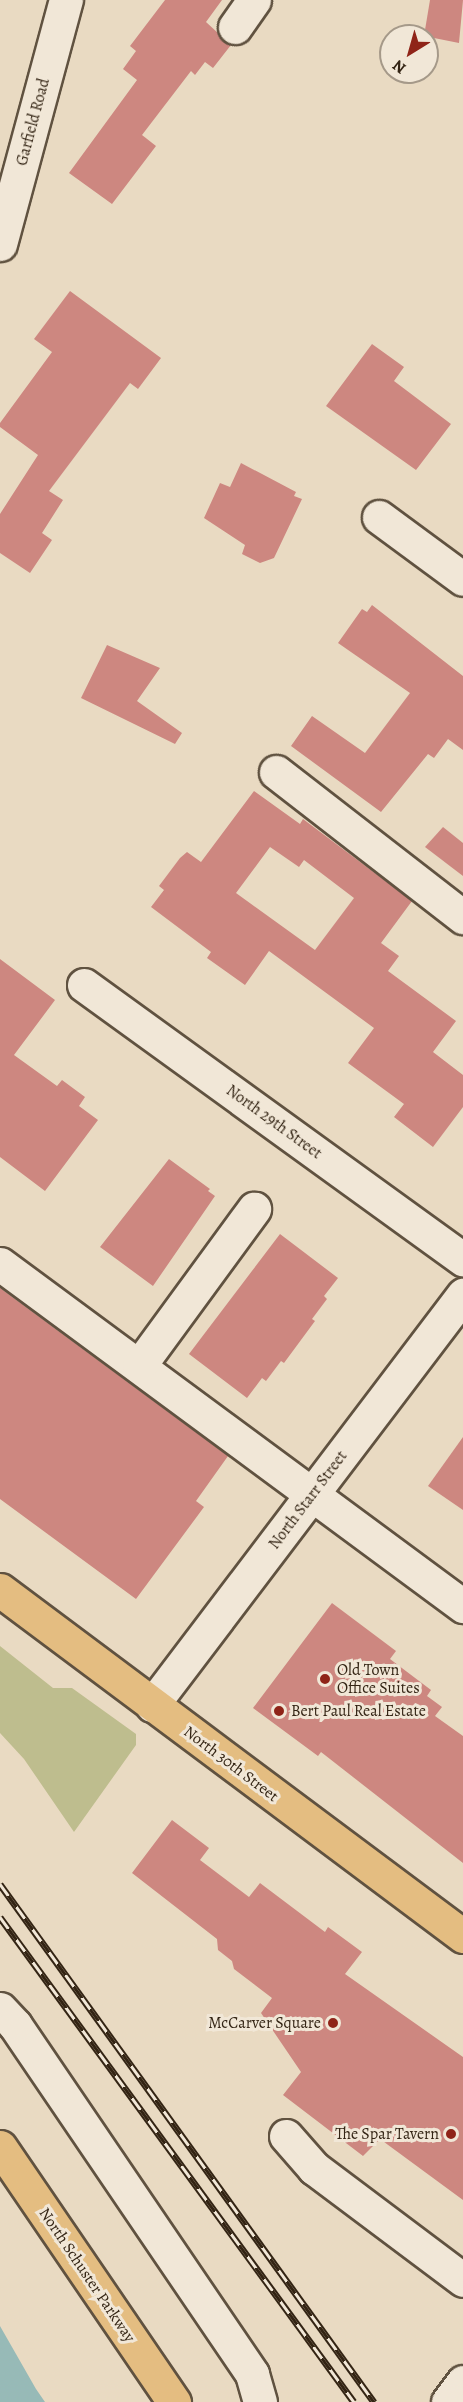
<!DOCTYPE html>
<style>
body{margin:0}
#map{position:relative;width:463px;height:2402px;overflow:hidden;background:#e9dac2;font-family:Alegreya,serif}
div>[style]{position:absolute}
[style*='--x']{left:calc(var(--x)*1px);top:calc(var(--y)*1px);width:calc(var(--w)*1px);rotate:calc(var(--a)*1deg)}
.green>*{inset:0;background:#bebd8e}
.water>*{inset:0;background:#97bab7}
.building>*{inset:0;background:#cd8780}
.roads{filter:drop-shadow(2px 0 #605240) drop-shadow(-2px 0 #605240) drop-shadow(0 2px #605240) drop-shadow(0 -2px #605240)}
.minor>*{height:33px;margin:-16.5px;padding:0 16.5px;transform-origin:16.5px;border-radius:16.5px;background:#f1e7d7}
.major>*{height:33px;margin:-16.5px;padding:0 16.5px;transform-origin:16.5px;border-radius:16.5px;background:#e4bd81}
.highway>*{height:33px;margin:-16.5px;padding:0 16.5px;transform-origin:16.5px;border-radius:16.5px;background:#e4bd81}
.rail>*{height:7px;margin-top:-3.5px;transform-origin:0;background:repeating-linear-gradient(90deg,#f1e7d7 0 14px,#332414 0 28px);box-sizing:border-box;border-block:2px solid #332414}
.dots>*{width:16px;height:16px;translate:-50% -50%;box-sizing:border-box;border:3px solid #f1e7d7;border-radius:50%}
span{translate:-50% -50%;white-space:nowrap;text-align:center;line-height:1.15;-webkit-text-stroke:6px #f1e7d7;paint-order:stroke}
.street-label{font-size:16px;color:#332414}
.poi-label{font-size:16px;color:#332414}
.left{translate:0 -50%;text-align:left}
.right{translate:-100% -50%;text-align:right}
.north{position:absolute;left:379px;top:24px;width:60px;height:60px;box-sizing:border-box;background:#f1e7d7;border:2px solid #a59989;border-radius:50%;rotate:217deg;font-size:16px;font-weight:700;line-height:24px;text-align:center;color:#332414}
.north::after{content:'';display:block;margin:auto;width:21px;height:27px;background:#8f2418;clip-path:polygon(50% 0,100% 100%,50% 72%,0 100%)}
</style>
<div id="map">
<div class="green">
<div style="clip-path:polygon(0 1646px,53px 1688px,72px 1688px,136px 1734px,136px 1745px,74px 1832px,24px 1759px,0 1733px)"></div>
</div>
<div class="water">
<div style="clip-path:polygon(0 2326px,36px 2389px,45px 2402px,0 2402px)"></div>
</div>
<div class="building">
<div style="clip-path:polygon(165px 0,222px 0,206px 22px,231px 45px,213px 68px,205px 62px,195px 75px,191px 71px,142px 135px,156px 146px,112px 204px,69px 173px,137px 80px,123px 69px,136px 51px,130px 46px)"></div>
<div style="clip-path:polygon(430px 0,463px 0,459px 43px,424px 36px)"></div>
<div style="clip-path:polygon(70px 291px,161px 358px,138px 389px,130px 383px,49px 491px,63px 500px,42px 533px,52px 540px,30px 573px,0 553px,0 514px,38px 455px,0 427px,0 423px,52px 352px,34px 339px)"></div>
<div style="clip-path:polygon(372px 344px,404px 367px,394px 381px,451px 424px,416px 470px,326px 406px)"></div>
<div style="clip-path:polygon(241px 463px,296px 492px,294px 496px,302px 499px,274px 558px,260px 563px,242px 554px,245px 545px,204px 518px,220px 483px,230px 487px)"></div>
<div style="clip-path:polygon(372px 605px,463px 676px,463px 750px,448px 739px,434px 758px,428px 754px,381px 812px,291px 746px,312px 716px,365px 753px,410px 693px,338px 643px,362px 609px,367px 612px)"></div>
<div style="clip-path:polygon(107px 645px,160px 668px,137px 701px,182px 733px,175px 744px,81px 698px)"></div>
<div style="clip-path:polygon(evenodd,254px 791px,300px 824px,303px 819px,412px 901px,381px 943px,399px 956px,388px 971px,456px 1021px,433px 1052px,463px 1075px,463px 1107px,433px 1147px,394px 1117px,404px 1104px,348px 1063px,374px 1028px,269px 951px,245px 985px,207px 958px,211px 952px,151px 907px,164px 890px,159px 886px,180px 858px,187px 852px,201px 862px,254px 791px,270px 847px,299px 867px,304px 860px,354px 898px,315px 950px,236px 893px,270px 847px)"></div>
<div style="clip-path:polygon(443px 827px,463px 843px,463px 876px,425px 847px)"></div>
<div style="clip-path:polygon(0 959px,55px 1000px,14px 1055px,57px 1086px,62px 1080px,85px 1097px,79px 1106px,98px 1120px,45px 1191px,0 1157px)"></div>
<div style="clip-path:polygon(169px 1159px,210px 1189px,208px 1191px,215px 1196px,153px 1286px,100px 1247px)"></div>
<div style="clip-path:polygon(280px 1234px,338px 1278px,324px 1296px,327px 1299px,312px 1319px,315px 1321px,284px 1363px,281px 1361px,266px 1381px,262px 1378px,247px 1398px,189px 1354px)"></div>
<div style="clip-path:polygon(0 1288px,228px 1456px,196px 1501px,204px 1507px,136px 1599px,0 1499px)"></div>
<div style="clip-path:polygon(463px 1437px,463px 1510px,428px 1486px)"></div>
<div style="clip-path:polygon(332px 1603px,396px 1651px,390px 1659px,431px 1690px,427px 1696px,442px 1707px,435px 1716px,463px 1736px,463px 1863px,321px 1752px,318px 1756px,253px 1708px)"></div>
<div style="clip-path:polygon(172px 1820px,209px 1848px,200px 1860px,249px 1897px,260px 1883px,325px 1932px,328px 1927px,362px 1952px,345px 1974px,463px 2057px,463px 2200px,380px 2139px,363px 2156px,283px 2095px,301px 2072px,261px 2013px,272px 1998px,234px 1969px,232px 1961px,218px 1950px,217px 1939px,132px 1873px)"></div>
</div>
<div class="roads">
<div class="minor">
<div style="--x:235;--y:27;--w:33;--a:-55"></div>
<div style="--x:0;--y:244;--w:253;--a:-74.9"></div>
<div style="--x:379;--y:517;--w:104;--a:36.4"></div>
<div style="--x:276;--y:772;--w:237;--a:37.8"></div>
<div style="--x:84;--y:985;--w:468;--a:35.9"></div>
<div style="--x:0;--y:1264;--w:576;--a:36.45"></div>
<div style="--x:139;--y:1366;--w:195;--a:-53.8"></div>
<div style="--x:152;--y:1705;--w:515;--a:-52.82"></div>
<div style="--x:0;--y:2009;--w:22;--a:47"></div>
<div style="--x:15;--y:2025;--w:422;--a:55.8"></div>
<div style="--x:252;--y:2374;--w:29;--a:74"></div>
<div style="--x:286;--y:2136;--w:43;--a:48.8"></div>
<div style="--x:314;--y:2168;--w:186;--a:36.9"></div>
<div style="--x:448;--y:2402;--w:25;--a:-53"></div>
</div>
<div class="major">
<div style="--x:0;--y:1590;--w:578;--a:36.77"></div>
</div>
<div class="highway">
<div style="--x:0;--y:2147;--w:309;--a:55.7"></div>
</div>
</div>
<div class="rail">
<div style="--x:0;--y:1884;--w:639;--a:54.17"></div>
<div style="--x:0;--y:1917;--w:600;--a:53.87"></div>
</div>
<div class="dots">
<div style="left:325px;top:1679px;background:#8f2418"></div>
<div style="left:279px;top:1711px;background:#8f2418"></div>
<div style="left:333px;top:2023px;background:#8f2418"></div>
<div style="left:451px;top:2134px;background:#8f2418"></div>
</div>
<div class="street-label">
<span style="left:33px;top:122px;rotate:-75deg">Garfield Road</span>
<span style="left:274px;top:1122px;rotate:36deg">North 29th Street</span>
<span style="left:308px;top:1500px;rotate:-53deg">North Starr Street</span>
<span style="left:231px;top:1764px;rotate:37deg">North 30th Street</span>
<span style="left:87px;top:2275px;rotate:56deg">North Schuster Parkway</span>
</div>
<div class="poi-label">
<span class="left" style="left:337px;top:1679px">Old Town<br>Office Suites</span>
<span class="left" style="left:291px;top:1711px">Bert Paul Real Estate</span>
<span class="right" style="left:321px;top:2023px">McCarver Square</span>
<span class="right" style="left:439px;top:2134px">The Spar Tavern</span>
</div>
<div class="north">N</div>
</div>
